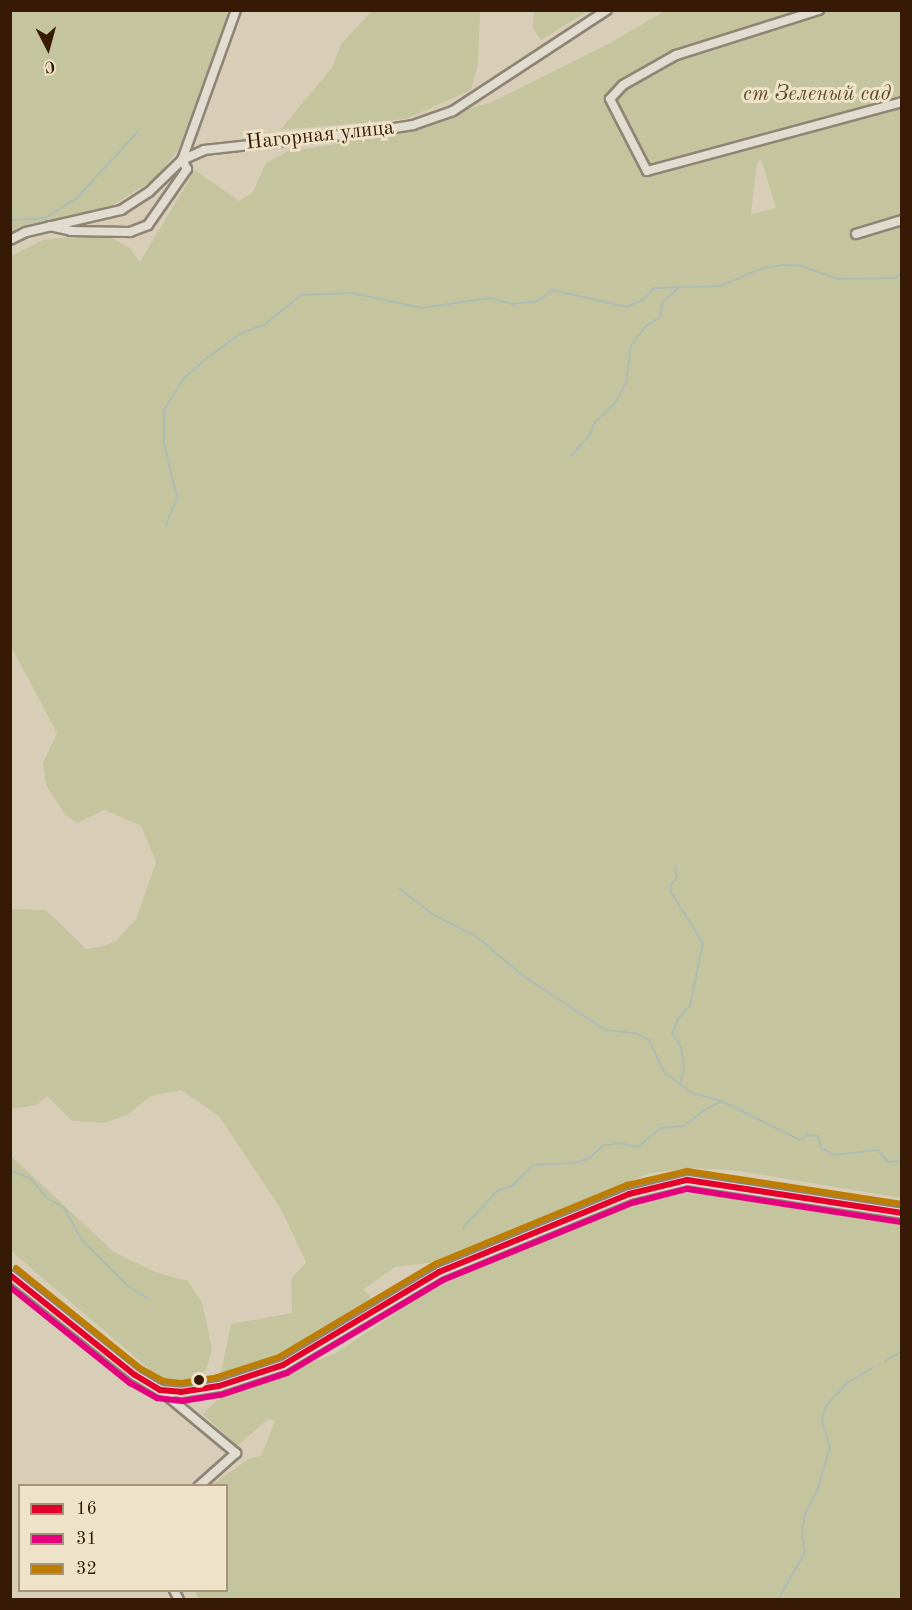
<!DOCTYPE html>
<meta charset="utf-8">
<style>
body{margin:0}
#map{position:relative;width:912px;height:1610px;overflow:hidden;background:#d8ceb7;font-family:"Old Standard TT",serif}
div>[style]{position:absolute}
[style*='--x']{left:calc(var(--x)*1px);top:calc(var(--y)*1px);width:calc(var(--w)*1px);rotate:calc(var(--a)*1deg)}
.green>*{inset:0;background:#c4c59e}
.stream>*{height:2px;margin:-1px;padding:0 1px;transform-origin:1px;border-radius:1px;background:#adbcb5}
.roads{filter:drop-shadow(2px 0 #8e8475) drop-shadow(-2px 0 #8e8475) drop-shadow(0 2px #8e8475) drop-shadow(0 -2px #8e8475)}
.minor>*{height:8px;margin:-4px;padding:0 4px;transform-origin:4px;border-radius:4px;background:#e0dcd0}
.tertiary>*{height:9px;margin:-4.5px;padding:0 4.5px;transform-origin:4.5px;border-radius:4.5px;background:#e0dcd0}
.bus-1>*{height:6px;margin:-3px;padding:0 3px;transform-origin:3px;border-radius:3px;background:#e4002b}
.bus-2>*{height:6px;margin:-3px;padding:0 3px;transform-origin:3px;border-radius:3px;background:#e5007d}
.bus-3>*{height:6px;margin:-3px;padding:0 3px;transform-origin:3px;border-radius:3px;background:#bd7c02}
.dots>*{width:16px;height:16px;translate:-50% -50%;box-sizing:border-box;border:3px solid #eee3c8;border-radius:50%}
span{translate:-50% -50%;white-space:nowrap;text-align:center;line-height:1.15;-webkit-text-stroke:6px #eee3c8;paint-order:stroke}
.park-label{font-size:21px;color:#5c4b2d;font-style:italic}
.street-label{font-size:21px;color:#371a05}
.frame{position:absolute;inset:0;border:12px solid #371a05;pointer-events:none}
.legend{position:absolute;left:18px;top:1484px;width:210px;height:108px;box-sizing:border-box;background:#eee3c8;border:2px solid #a5937a;margin:0;padding:8px 10px;list-style:none;font-size:18px;color:#371a05}
.legend li{display:flex;align-items:center;gap:12px;height:30px}
.legend b{width:30px;border:2px solid #a5937a}
.north{position:absolute;left:18px;top:18px;width:60px;height:60px;-webkit-text-stroke:4px #eee3c8;paint-order:stroke;rotate:174deg;font-size:16px;font-weight:700;line-height:24px;text-align:center;color:#371a05}
.north::after{content:'';display:block;margin:auto;width:21px;height:27px;background:#371a05;clip-path:polygon(50% 0,100% 100%,50% 72%,0 100%)}
</style>
<div id="map">
<div class="green">
<div style="clip-path:polygon(10px 11px,230px 11px,178px 150px,156px 178px,108px 208px,11px 234px)"></div>
<div style="clip-path:polygon(372px 11px,480px 11px,478px 64px,471px 90px,406px 119px,280px 130px,332px 68px,341px 44px)"></div>
<div style="clip-path:polygon(534px 11px,534px 10px,588px 11px,541px 40px,533px 29px)"></div>
<div style="clip-path:polygon(evenodd,665px 11px,901px 11px,901px 1198px,739px 1171px,695px 1168px,650px 1173px,429px 1263px,395px 1267px,363px 1290px,370px 1295px,370px 1303px,361px 1313px,277px 1362px,220px 1379px,231px 1324px,292px 1313px,291px 1279px,306px 1262px,281px 1209px,219px 1116px,181px 1090px,151px 1096px,127px 1115px,104px 1123px,72px 1121px,47px 1096px,37px 1105px,11px 1109px,10px 909px,46px 910px,86px 949px,104px 946px,116px 941px,136px 919px,156px 862px,141px 826px,105px 810px,76px 823px,65px 814px,46px 785px,43px 763px,57px 733px,11px 646px,11px 256px,43px 240px,86px 235px,110px 237px,130px 248px,140px 262px,195px 170px,239px 201px,253px 192px,266px 163px,288px 151px,344px 143px,492px 102px,608px 44px,665px 11px,761px 159px,776px 208px,751px 214px,757px 163px,761px 159px)"></div>
<div style="clip-path:polygon(10px 1155px,114px 1252px,155px 1272px,188px 1281px,202px 1302px,212px 1349px,207px 1368px,198px 1379px,186px 1385px,163px 1381px,11px 1251px)"></div>
<div style="clip-path:polygon(685px 1193px,794px 1203px,901px 1224px,901px 1599px,199px 1599px,194px 1591px,226px 1590px,226px 1486px,212px 1485px,250px 1458px,261px 1456px,275px 1421px,268px 1419px,237px 1446px,203px 1414px,217px 1400px,336px 1353px,423px 1295px,506px 1253px,610px 1213px)"></div>
</div>
<div class="stream">
<div style="--x:10;--y:220;--w:35;--a:-3"></div>
<div style="--x:45;--y:218;--w:36;--a:-32"></div>
<div style="--x:76;--y:199;--w:92;--a:-47.6"></div>
<div style="--x:571;--y:456;--w:30;--a:-49"></div>
<div style="--x:591;--y:433;--w:10;--a:-73"></div>
<div style="--x:594;--y:423;--w:29;--a:-44"></div>
<div style="--x:615;--y:403;--w:24;--a:-62"></div>
<div style="--x:626;--y:382;--w:37;--a:-82"></div>
<div style="--x:631;--y:345;--w:24;--a:-52"></div>
<div style="--x:646;--y:326;--w:17;--a:-33"></div>
<div style="--x:660;--y:317;--w:15;--a:-79"></div>
<div style="--x:663;--y:302;--w:22;--a:-43"></div>
<div style="--x:166;--y:525;--w:29;--a:-68"></div>
<div style="--x:177;--y:498;--w:57;--a:-103.3"></div>
<div style="--x:164;--y:443;--w:33;--a:-90"></div>
<div style="--x:164;--y:410;--w:36;--a:-58"></div>
<div style="--x:183;--y:379;--w:37;--a:-41"></div>
<div style="--x:211;--y:355;--w:36;--a:-36"></div>
<div style="--x:240;--y:334;--w:26;--a:-21"></div>
<div style="--x:264;--y:325;--w:48;--a:-39"></div>
<div style="--x:301;--y:295;--w:52;--a:-2.2"></div>
<div style="--x:353;--y:293;--w:70;--a:12.4"></div>
<div style="--x:421;--y:308;--w:70;--a:-8.2"></div>
<div style="--x:490;--y:298;--w:24;--a:15"></div>
<div style="--x:513;--y:304;--w:25;--a:-7"></div>
<div style="--x:538;--y:301;--w:18;--a:-38"></div>
<div style="--x:552;--y:290;--w:77;--a:12.8"></div>
<div style="--x:627;--y:307;--w:19;--a:-25"></div>
<div style="--x:644;--y:299;--w:15;--a:-48"></div>
<div style="--x:654;--y:288;--w:66;--a:-1.7"></div>
<div style="--x:720;--y:286;--w:47;--a:-22.7"></div>
<div style="--x:763;--y:268;--w:20;--a:-9"></div>
<div style="--x:783;--y:265;--w:19;--a:3"></div>
<div style="--x:802;--y:266;--w:37;--a:20"></div>
<div style="--x:837;--y:279;--w:58;--a:-1"></div>
<div style="--x:895;--y:278;--w:9;--a:-36"></div>
<div style="--x:675;--y:866;--w:12;--a:81"></div>
<div style="--x:677;--y:878;--w:8;--a:135"></div>
<div style="--x:671;--y:884;--w:8;--a:90"></div>
<div style="--x:671;--y:892;--w:60;--a:57.9"></div>
<div style="--x:703;--y:943;--w:64;--a:101.7"></div>
<div style="--x:690;--y:1006;--w:18;--a:133"></div>
<div style="--x:678;--y:1019;--w:15;--a:113"></div>
<div style="--x:672;--y:1033;--w:17;--a:57"></div>
<div style="--x:681;--y:1047;--w:21;--a:82"></div>
<div style="--x:684;--y:1068;--w:17;--a:103"></div>
<div style="--x:399;--y:888;--w:42;--a:38.2"></div>
<div style="--x:432;--y:914;--w:51;--a:27.1"></div>
<div style="--x:477;--y:937;--w:59;--a:40.2"></div>
<div style="--x:522;--y:975;--w:100;--a:33.5"></div>
<div style="--x:605;--y:1030;--w:30;--a:6"></div>
<div style="--x:635;--y:1033;--w:16;--a:27"></div>
<div style="--x:649;--y:1040;--w:35;--a:65"></div>
<div style="--x:664;--y:1072;--w:35;--a:37"></div>
<div style="--x:692;--y:1093;--w:31;--a:15"></div>
<div style="--x:722;--y:1101;--w:87;--a:26.6"></div>
<div style="--x:800;--y:1140;--w:9;--a:-36"></div>
<div style="--x:807;--y:1135;--w:11;--a:5"></div>
<div style="--x:818;--y:1136;--w:12;--a:76"></div>
<div style="--x:821;--y:1148;--w:16;--a:27"></div>
<div style="--x:835;--y:1155;--w:43;--a:-6.6"></div>
<div style="--x:878;--y:1150;--w:16;--a:50"></div>
<div style="--x:888;--y:1162;--w:14;--a:-4"></div>
<div style="--x:10;--y:1170;--w:23;--a:23"></div>
<div style="--x:31;--y:1179;--w:25;--a:50"></div>
<div style="--x:47;--y:1198;--w:20;--a:30"></div>
<div style="--x:64;--y:1208;--w:37;--a:61"></div>
<div style="--x:82;--y:1240;--w:65;--a:45"></div>
<div style="--x:128;--y:1286;--w:22;--a:32"></div>
<div style="--x:463;--y:1228;--w:52;--a:-47.4"></div>
<div style="--x:498;--y:1190;--w:15;--a:-16"></div>
<div style="--x:512;--y:1186;--w:30;--a:-44"></div>
<div style="--x:534;--y:1165;--w:41;--a:-2.8"></div>
<div style="--x:575;--y:1163;--w:16;--a:-18"></div>
<div style="--x:590;--y:1158;--w:17;--a:-45"></div>
<div style="--x:602;--y:1146;--w:18;--a:-9"></div>
<div style="--x:620;--y:1143;--w:18;--a:13"></div>
<div style="--x:638;--y:1147;--w:30;--a:-40"></div>
<div style="--x:661;--y:1128;--w:23;--a:-5"></div>
<div style="--x:684;--y:1126;--w:22;--a:-39"></div>
<div style="--x:701;--y:1112;--w:24;--a:-28"></div>
<div style="--x:885;--y:1361;--w:20;--a:-30"></div>
<div style="--x:778;--y:1600;--w:55;--a:-60.6"></div>
<div style="--x:805;--y:1552;--w:19;--a:-99"></div>
<div style="--x:802;--y:1533;--w:20;--a:-81"></div>
<div style="--x:805;--y:1513;--w:25;--a:-61"></div>
<div style="--x:817;--y:1491;--w:46;--a:-73.5"></div>
<div style="--x:830;--y:1447;--w:27;--a:-107"></div>
<div style="--x:822;--y:1421;--w:16;--a:-75"></div>
<div style="--x:826;--y:1406;--w:31;--a:-48"></div>
<div style="--x:847;--y:1383;--w:31;--a:-31"></div>
</div>
<div class="roads">
<div class="minor">
<div style="--x:819;--y:10;--w:150;--a:162.5"></div>
<div style="--x:676;--y:55;--w:61;--a:150.5"></div>
<div style="--x:623;--y:85;--w:19;--a:133"></div>
<div style="--x:610;--y:99;--w:81;--a:62.8"></div>
<div style="--x:647;--y:171;--w:264;--a:-15.1"></div>
<div style="--x:50;--y:226;--w:22;--a:13"></div>
<div style="--x:71;--y:231;--w:59;--a:1"></div>
<div style="--x:130;--y:232;--w:19;--a:-21"></div>
<div style="--x:148;--y:225;--w:68;--a:-55.1"></div>
<div style="--x:187;--y:169;--w:10;--a:-119"></div>
<div style="--x:182;--y:160;--w:24;--a:-24"></div>
<div style="--x:204;--y:150;--w:166;--a:-6.2"></div>
<div style="--x:369;--y:132;--w:45;--a:-9"></div>
<div style="--x:413;--y:125;--w:42;--a:-19.3"></div>
<div style="--x:453;--y:111;--w:184;--a:-33.3"></div>
<div style="--x:856;--y:234;--w:48;--a:-16.9"></div>
<div style="--x:10;--y:240;--w:18;--a:-27"></div>
<div style="--x:26;--y:232;--w:98;--a:-13"></div>
<div style="--x:121;--y:210;--w:33;--a:-33"></div>
<div style="--x:149;--y:192;--w:46;--a:-44.1"></div>
<div style="--x:182;--y:160;--w:159;--a:-70.2"></div>
<div style="--x:160;--y:1390;--w:99;--a:39.7"></div>
<div style="--x:236;--y:1453;--w:50;--a:138.3"></div>
<div style="--x:174;--y:1590;--w:11;--a:63"></div>
</div>
<div class="tertiary">
<div style="--x:10;--y:1275;--w:160;--a:38.7"></div>
<div style="--x:135;--y:1375;--w:29;--a:31"></div>
<div style="--x:160;--y:1390;--w:21;--a:5"></div>
<div style="--x:181;--y:1392;--w:38;--a:-9"></div>
<div style="--x:219;--y:1386;--w:67;--a:-18.2"></div>
<div style="--x:283;--y:1365;--w:182;--a:-30.8"></div>
<div style="--x:439;--y:1272;--w:205;--a:-22.3"></div>
<div style="--x:629;--y:1194;--w:60;--a:-13.6"></div>
<div style="--x:687;--y:1180;--w:218;--a:8.7"></div>
</div>
</div>
<div class="bus-1">
<div style="--x:10;--y:1275;--w:160;--a:38.7"></div>
<div style="--x:135;--y:1375;--w:29;--a:31"></div>
<div style="--x:160;--y:1390;--w:21;--a:5"></div>
<div style="--x:181;--y:1392;--w:38;--a:-9"></div>
<div style="--x:219;--y:1386;--w:67;--a:-18.2"></div>
<div style="--x:283;--y:1365;--w:182;--a:-30.8"></div>
<div style="--x:439;--y:1272;--w:205;--a:-22.3"></div>
<div style="--x:629;--y:1194;--w:60;--a:-13.6"></div>
<div style="--x:687;--y:1180;--w:218;--a:8.7"></div>
</div>
<div class="bus-2">
<div style="--x:10;--y:1287;--w:154;--a:38.7"></div>
<div style="--x:130;--y:1383;--w:31;--a:29"></div>
<div style="--x:157;--y:1398;--w:25;--a:7"></div>
<div style="--x:182;--y:1401;--w:39;--a:-9"></div>
<div style="--x:221;--y:1395;--w:70;--a:-18.4"></div>
<div style="--x:287;--y:1373;--w:182;--a:-30.8"></div>
<div style="--x:443;--y:1280;--w:204;--a:-22.2"></div>
<div style="--x:632;--y:1203;--w:57;--a:-14.3"></div>
<div style="--x:687;--y:1189;--w:217;--a:8.8"></div>
</div>
<div class="bus-3">
<div style="--x:16;--y:1268;--w:159;--a:38.9"></div>
<div style="--x:140;--y:1368;--w:26;--a:29"></div>
<div style="--x:163;--y:1381;--w:18;--a:6"></div>
<div style="--x:181;--y:1383;--w:36;--a:-9"></div>
<div style="--x:217;--y:1377;--w:65;--a:-17.9"></div>
<div style="--x:279;--y:1357;--w:182;--a:-30.8"></div>
<div style="--x:435;--y:1264;--w:208;--a:-22.4"></div>
<div style="--x:627;--y:1185;--w:62;--a:-13.1"></div>
<div style="--x:687;--y:1171;--w:218;--a:8.7"></div>
</div>
<div class="dots">
<div style="left:199px;top:1380px;background:#371a05"></div>
</div>
<div class="park-label">
<span style="left:817px;top:95px">ст Зеленый сад</span>
</div>
<div class="street-label">
<span style="left:320px;top:136px;rotate:-6deg">Нагорная улица</span>
</div>
<div class="frame"></div>
<ul class="legend">
<li><b style="height:8px;background:#e4002b"></b>16</li>
<li><b style="height:8px;background:#e5007d"></b>31</li>
<li><b style="height:8px;background:#bd7c02"></b>32</li>
</ul>
<div class="north">С</div>
</div>
